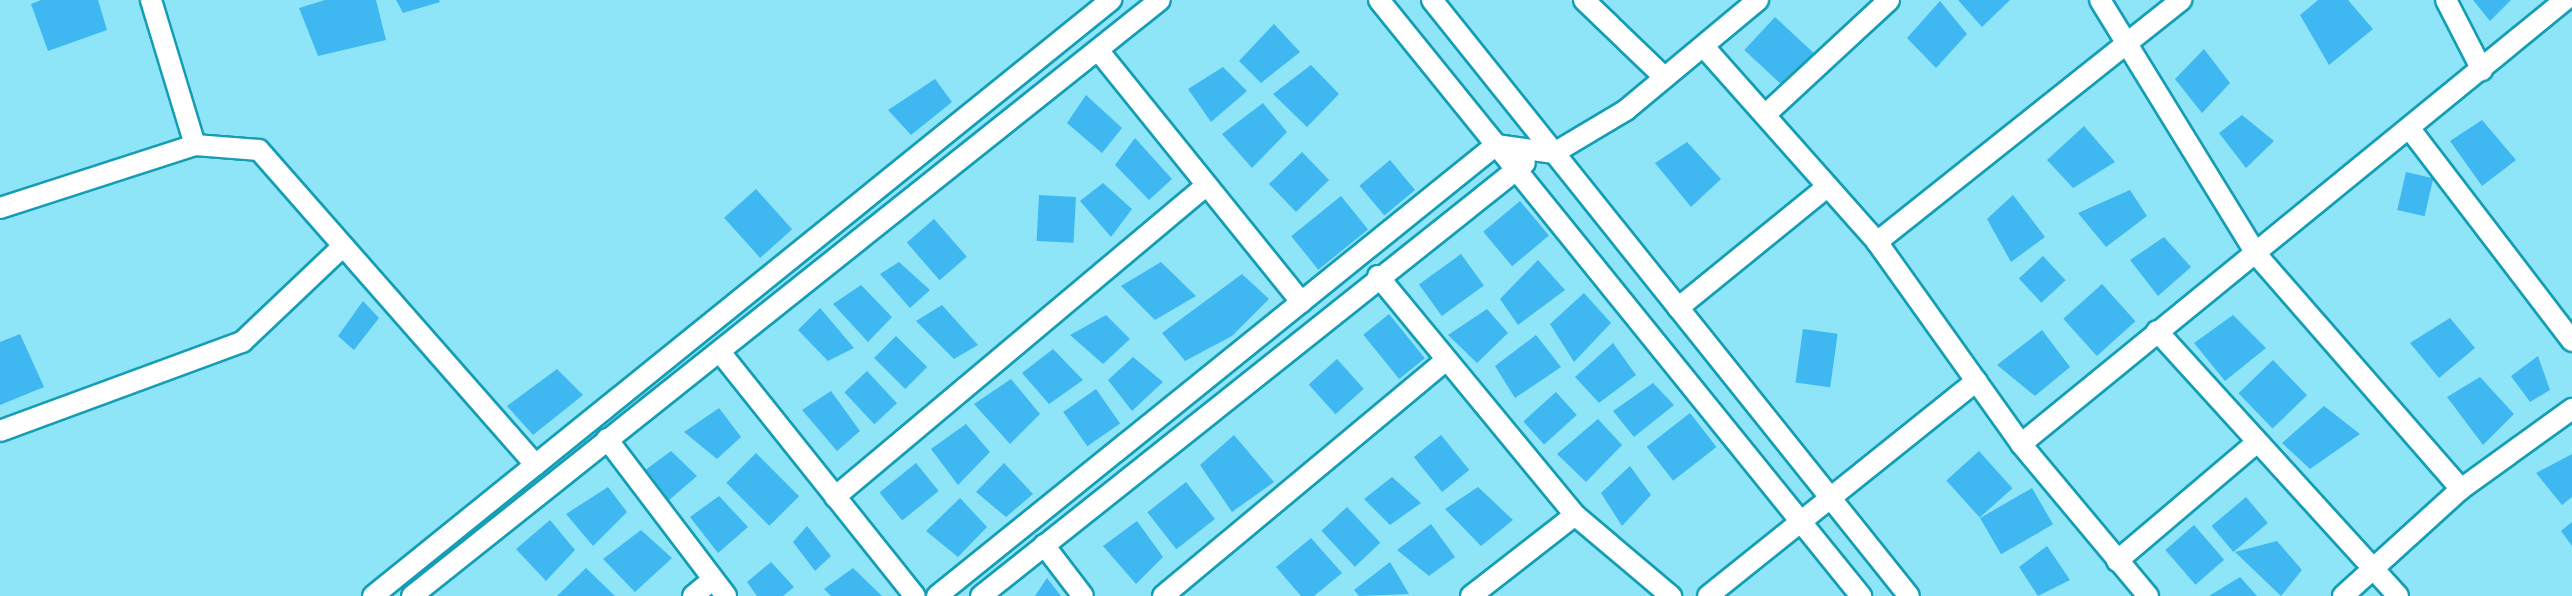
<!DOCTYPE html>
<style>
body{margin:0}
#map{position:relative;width:2572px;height:596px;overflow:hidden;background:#8fe5f8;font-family:Poppins,sans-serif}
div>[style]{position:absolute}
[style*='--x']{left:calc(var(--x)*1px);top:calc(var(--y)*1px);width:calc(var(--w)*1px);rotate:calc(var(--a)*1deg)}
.building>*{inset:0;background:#3fb7f0;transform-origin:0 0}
.roads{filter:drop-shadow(2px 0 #149eb5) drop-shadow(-2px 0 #149eb5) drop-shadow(0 2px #149eb5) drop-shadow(0 -2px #149eb5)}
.minor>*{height:20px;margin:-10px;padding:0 10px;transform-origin:10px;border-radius:10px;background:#fff}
span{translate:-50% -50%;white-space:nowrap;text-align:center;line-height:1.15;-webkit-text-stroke:4.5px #eff9fb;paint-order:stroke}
</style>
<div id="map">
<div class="building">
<div style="clip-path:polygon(41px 0,98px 0,107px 30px,48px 51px,31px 4px)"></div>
<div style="clip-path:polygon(325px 0,376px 0,386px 40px,318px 56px,299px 8px)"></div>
<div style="clip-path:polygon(396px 0,439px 0,440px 2px,403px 13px)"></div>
<div style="clip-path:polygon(1958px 0,2010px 0,1982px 27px)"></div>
<div style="clip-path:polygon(2318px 0,2348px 0,2373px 29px,2329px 65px,2300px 15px)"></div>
<div style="clip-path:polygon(2473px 0,2511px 0,2490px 21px)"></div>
<div style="clip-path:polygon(1940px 1px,1967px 34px,1936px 68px,1907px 38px)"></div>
<div style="left:1775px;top:17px;width:54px;height:45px;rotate:43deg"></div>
<div style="clip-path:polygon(1274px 24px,1300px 52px,1261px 83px,1239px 61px)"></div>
<div style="clip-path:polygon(2204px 49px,2230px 83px,2202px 113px,2175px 79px)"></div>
<div style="clip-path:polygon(1311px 65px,1339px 94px,1307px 127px,1273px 94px)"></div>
<div style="clip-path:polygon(1223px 67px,1247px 91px,1211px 122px,1188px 89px)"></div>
<div style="clip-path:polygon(935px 79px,952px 102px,911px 135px,888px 110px)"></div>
<div style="clip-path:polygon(1086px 95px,1122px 128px,1102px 153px,1067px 123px)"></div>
<div style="clip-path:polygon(1263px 103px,1287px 132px,1252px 168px,1222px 134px)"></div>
<div style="clip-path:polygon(2242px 115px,2274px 141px,2246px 168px,2219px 133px)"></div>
<div style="clip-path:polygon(2482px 120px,2516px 160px,2482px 186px,2450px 141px)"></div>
<div style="clip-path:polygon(2084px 126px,2115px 162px,2073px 188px,2047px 160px)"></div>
<div style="clip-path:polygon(1135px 138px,1172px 179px,1149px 200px,1115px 165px)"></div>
<div style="clip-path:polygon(1687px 142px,1721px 179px,1691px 207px,1655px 163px)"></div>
<div style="left:1302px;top:152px;width:39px;height:46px;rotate:46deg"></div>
<div style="left:1390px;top:160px;width:39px;height:40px;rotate:50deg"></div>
<div style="left:2406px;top:172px;width:28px;height:39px;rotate:13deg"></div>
<div style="clip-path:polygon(1103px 183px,1132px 209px,1111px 237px,1080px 201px)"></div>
<div style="left:756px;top:189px;width:54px;height:43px;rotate:48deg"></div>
<div style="clip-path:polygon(2130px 190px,2147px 216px,2106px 247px,2078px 213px)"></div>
<div style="left:1039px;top:195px;width:37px;height:46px;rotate:3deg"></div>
<div style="clip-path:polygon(2013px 195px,2045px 237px,2011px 262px,1987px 219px)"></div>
<div style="left:1341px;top:196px;width:43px;height:64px;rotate:51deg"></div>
<div style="left:1520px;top:201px;width:45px;height:48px;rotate:50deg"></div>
<div style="left:934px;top:219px;width:50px;height:36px;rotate:49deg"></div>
<div style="clip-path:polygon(2164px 237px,2191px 267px,2158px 296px,2130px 260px)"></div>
<div style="left:1461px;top:254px;width:39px;height:52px;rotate:54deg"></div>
<div style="left:2043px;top:256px;width:33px;height:33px;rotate:47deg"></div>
<div style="clip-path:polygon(1538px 260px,1565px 290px,1518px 325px,1500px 299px)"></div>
<div style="clip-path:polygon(899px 262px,930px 290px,910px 308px,880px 274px)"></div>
<div style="clip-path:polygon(1161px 262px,1196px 296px,1155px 320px,1121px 286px)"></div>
<div style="clip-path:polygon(1242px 274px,1269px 299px,1232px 336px,1185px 361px,1162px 333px)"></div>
<div style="left:2102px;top:284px;width:50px;height:52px;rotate:48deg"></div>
<div style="clip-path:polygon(861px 285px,892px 317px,868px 342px,833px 304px)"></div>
<div style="clip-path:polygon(1584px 293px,1611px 323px,1574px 362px,1550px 324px)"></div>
<div style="clip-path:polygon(363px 301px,379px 318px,354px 350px,338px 336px)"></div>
<div style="clip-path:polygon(942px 305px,978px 345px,954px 359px,916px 321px)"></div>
<div style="clip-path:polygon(820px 308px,854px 348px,828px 361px,798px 330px)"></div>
<div style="clip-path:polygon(1487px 309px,1508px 333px,1477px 363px,1448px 335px)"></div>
<div style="left:1389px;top:314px;width:57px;height:33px;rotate:51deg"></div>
<div style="clip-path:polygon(1106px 315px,1130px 339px,1103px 364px,1070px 335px)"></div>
<div style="clip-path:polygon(2233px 315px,2266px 348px,2225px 381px,2194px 343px)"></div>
<div style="clip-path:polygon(2450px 318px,2475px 348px,2439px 378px,2410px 343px)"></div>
<div style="left:1803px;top:329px;width:35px;height:54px;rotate:8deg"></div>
<div style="clip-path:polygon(2042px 330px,2070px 367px,2035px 396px,1997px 365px)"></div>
<div style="clip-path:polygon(20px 334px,44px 387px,0 405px,0 342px)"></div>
<div style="clip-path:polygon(1536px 335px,1561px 367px,1515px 398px,1495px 366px)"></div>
<div style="left:896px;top:336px;width:44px;height:31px;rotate:45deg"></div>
<div style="clip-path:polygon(1613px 343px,1636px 375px,1599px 403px,1575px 377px)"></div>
<div style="clip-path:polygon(1053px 349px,1083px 380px,1049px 404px,1022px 373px)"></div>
<div style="clip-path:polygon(2538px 356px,2550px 390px,2530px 402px,2511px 376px)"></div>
<div style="clip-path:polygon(1133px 357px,1163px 382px,1132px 411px,1108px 380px)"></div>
<div style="left:1337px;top:359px;width:40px;height:38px;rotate:48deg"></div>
<div style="left:2273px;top:360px;width:49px;height:48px;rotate:46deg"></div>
<div style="clip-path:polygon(557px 369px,583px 395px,533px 435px,507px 406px)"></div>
<div style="left:867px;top:371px;width:44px;height:31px;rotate:47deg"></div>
<div style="clip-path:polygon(2480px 377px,2514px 414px,2483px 445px,2447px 397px)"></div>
<div style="clip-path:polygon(1011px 379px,1040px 414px,1010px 444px,974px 404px)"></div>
<div style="clip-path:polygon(1653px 383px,1674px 405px,1634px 437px,1613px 411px)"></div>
<div style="left:1096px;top:389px;width:42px;height:40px;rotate:55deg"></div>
<div style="clip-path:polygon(831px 391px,860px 431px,837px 451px,802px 410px)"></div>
<div style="left:1556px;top:392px;width:31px;height:44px;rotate:48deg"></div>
<div style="clip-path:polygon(2324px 406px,2360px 434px,2310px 469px,2282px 443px)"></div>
<div style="clip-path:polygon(719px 408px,741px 437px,717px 459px,684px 432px)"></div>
<div style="left:1690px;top:413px;width:43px;height:55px;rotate:52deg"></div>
<div style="clip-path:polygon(1598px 419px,1622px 445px,1586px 482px,1557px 454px)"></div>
<div style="clip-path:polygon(966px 424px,990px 452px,958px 485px,931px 449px)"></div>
<div style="clip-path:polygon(1234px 435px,1274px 482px,1232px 512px,1200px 465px)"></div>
<div style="left:1441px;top:435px;width:45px;height:35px;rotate:51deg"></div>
<div style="clip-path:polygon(671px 451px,697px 476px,668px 501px,644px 471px)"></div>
<div style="left:1979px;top:451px;width:50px;height:44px;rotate:48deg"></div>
<div style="left:756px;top:453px;width:61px;height:42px;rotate:45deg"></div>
<div style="clip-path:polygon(2572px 454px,2572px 497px,2562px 505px,2536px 473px)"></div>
<div style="left:916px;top:463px;width:36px;height:47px;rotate:51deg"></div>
<div style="clip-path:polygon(1004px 463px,1033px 494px,1006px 517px,976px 492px)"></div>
<div style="clip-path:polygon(1630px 466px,1651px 495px,1622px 526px,1601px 493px)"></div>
<div style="clip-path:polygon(1392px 477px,1421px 503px,1390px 525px,1364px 499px)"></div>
<div style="left:1186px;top:482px;width:47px;height:49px;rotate:52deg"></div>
<div style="clip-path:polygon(608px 487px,627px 512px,593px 546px,566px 514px)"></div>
<div style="clip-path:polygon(1478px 487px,1513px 520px,1481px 546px,1445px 509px)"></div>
<div style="left:2032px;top:488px;width:42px;height:60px;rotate:60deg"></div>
<div style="clip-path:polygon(719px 496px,748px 527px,718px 553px,690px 517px)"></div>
<div style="left:2246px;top:497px;width:34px;height:45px;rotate:50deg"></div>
<div style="clip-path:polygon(960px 498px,987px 527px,958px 557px,926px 531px)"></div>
<div style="left:1347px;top:507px;width:49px;height:35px;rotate:47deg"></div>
<div style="clip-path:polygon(550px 520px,575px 550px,546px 581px,516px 549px)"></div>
<div style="clip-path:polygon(1137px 521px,1163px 557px,1136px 584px,1103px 546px)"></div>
<div style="clip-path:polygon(2572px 522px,2572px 546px,2561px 531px)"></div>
<div style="clip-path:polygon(1431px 524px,1455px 557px,1429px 576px,1397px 550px)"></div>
<div style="left:2194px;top:525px;width:46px;height:38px;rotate:49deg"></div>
<div style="clip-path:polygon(807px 526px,831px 556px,815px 571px,793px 542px)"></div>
<div style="clip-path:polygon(641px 530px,672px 558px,635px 592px,603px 559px)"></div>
<div style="clip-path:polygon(1311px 538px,1342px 573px,1314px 596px,1301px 596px,1276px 567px)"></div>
<div style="clip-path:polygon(2277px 541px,2302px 570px,2281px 596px,2235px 552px)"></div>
<div style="clip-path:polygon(2047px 546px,2070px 580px,2038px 596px,2019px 567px)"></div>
<div style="clip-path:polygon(771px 562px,794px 587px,783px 596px,757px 596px,747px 582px)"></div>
<div style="clip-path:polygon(1390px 562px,1409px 594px,1359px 596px,1354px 590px)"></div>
<div style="clip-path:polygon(586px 568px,615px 596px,557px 596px)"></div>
<div style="clip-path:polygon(853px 568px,882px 596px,831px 596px,824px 589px)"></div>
<div style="clip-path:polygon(2240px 577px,2257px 596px,2209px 596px)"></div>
<div style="clip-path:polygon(1047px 578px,1061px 596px,1035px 596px)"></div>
</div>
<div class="roads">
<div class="minor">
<div style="--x:1379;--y:0;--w:767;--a:51.04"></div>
<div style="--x:1432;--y:0;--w:763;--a:51.33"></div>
<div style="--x:1584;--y:0;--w:112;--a:43.9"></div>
<div style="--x:2100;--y:0;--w:298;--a:58.4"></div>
<div style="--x:2256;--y:254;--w:312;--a:48.9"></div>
<div style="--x:2446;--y:0;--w:79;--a:62.8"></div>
<div style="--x:1705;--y:48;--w:259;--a:48.4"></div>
<div style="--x:1877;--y:242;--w:248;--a:54.5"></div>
<div style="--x:2021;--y:444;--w:198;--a:50.1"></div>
<div style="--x:1098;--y:50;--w:324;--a:51.1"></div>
<div style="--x:1765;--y:115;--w:169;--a:-42.8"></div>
<div style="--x:2410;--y:129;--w:267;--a:52.6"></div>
<div style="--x:195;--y:145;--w:64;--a:4.5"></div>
<div style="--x:259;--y:150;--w:419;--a:48.7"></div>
<div style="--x:0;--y:208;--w:205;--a:-17.9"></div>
<div style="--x:195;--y:145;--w:152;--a:-106.9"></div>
<div style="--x:1877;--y:242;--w:389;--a:-38.5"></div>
<div style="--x:1378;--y:276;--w:310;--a:50.5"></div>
<div style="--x:1575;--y:515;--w:126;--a:40.2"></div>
<div style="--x:1678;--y:308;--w:193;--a:-39.1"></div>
<div style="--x:2157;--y:331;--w:358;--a:47.7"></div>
<div style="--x:720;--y:352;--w:312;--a:51.4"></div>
<div style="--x:0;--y:431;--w:258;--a:-20.2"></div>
<div style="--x:242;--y:342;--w:139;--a:-43.5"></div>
<div style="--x:607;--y:439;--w:197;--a:52.8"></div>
<div style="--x:2021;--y:444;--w:702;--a:-39.22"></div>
<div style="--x:835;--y:497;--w:484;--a:-40"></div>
<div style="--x:1044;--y:545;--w:64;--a:52.6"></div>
<div style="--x:2117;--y:561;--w:181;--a:-40.3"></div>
<div style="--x:373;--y:596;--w:949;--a:-38.92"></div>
<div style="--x:412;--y:596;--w:956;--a:-38.55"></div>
<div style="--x:693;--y:596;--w:26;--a:-40"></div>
<div style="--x:937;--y:596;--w:718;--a:-38.9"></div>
<div style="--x:1496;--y:145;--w:59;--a:7.9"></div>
<div style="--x:1554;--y:153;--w:84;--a:-30.8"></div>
<div style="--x:1626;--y:110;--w:172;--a:-39.8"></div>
<div style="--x:981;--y:596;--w:695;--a:-38.52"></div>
<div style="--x:1163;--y:596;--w:368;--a:-39.8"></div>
<div style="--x:1471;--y:596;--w:132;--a:-37.9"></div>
<div style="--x:1708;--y:596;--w:344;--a:-38.7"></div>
<div style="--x:2343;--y:596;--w:159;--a:-42.2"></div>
<div style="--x:2461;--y:489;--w:137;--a:-35.8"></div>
</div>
</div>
</div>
